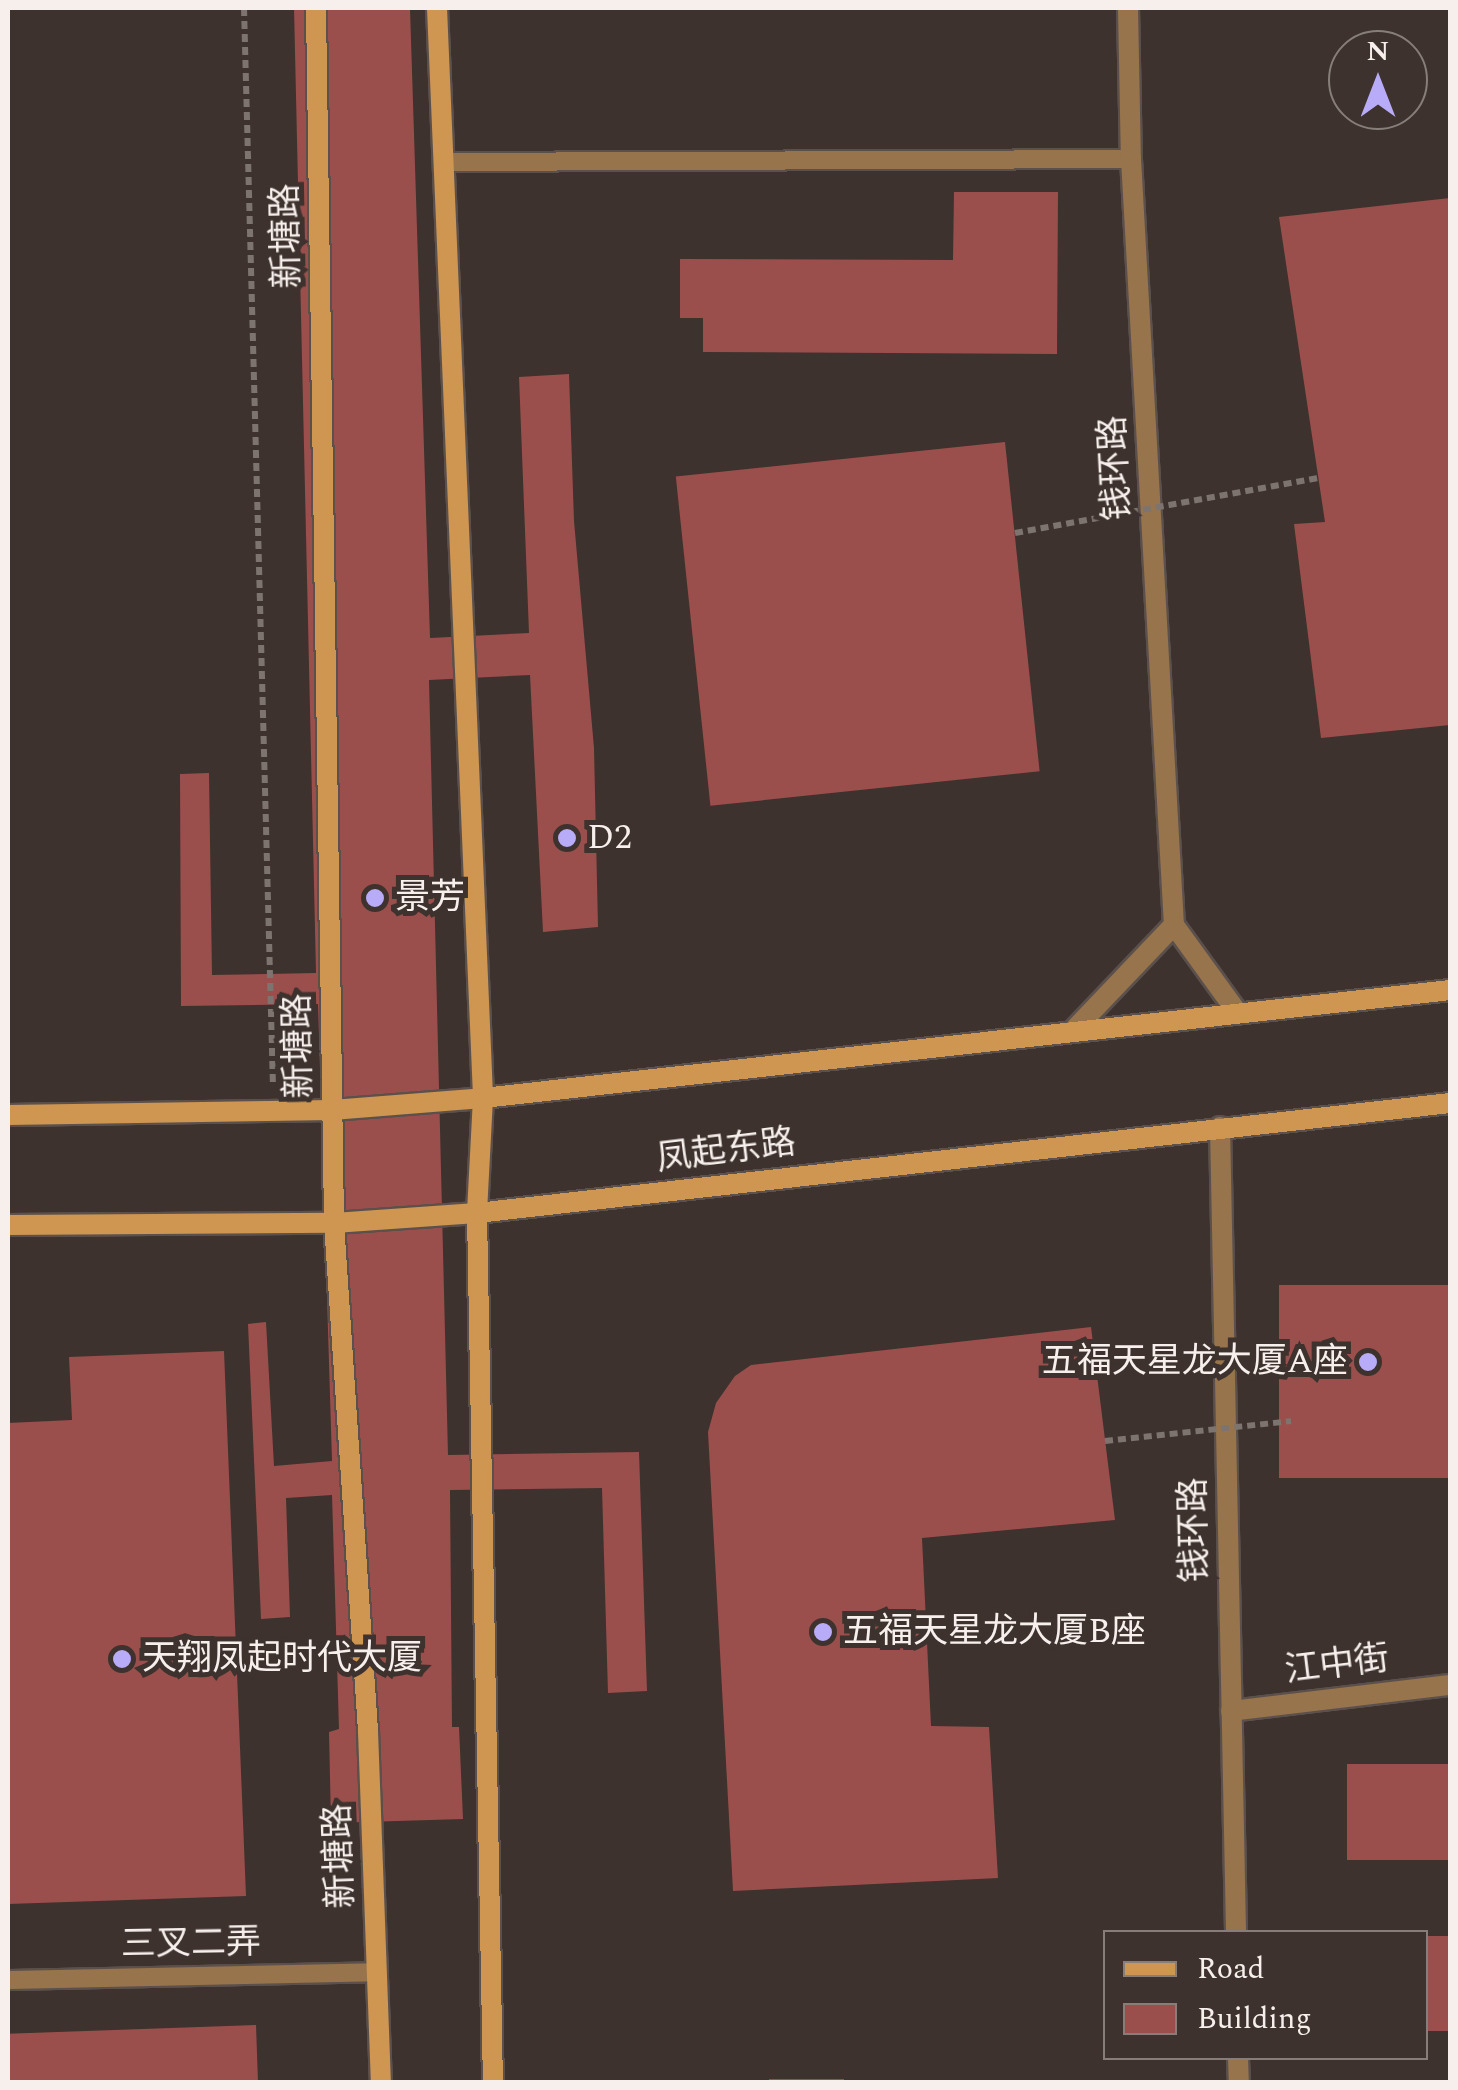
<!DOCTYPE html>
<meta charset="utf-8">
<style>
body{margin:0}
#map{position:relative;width:1458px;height:2090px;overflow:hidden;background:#3d322d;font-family:Spectral,"Noto Sans SC",serif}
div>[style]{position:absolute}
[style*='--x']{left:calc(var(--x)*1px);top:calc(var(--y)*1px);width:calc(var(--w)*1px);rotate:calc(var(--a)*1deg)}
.building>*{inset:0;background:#9a4f4c;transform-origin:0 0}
.path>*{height:6px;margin-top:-3px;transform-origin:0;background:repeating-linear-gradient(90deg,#7d736f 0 8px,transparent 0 13px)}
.roads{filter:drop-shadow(2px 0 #5b504c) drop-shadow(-2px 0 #5b504c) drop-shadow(0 2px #5b504c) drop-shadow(0 -2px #5b504c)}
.service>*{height:18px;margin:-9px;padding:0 9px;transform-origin:9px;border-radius:9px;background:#97744b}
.minor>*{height:20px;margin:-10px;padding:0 10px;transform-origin:10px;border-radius:10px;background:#97744b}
.secondary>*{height:20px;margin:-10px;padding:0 10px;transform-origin:10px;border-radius:10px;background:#ce9651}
.path-bridge>*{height:6px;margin-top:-3px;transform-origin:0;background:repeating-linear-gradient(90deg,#7d736f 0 8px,transparent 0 13px)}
.dots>*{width:28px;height:28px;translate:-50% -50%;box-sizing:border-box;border:5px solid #3d322d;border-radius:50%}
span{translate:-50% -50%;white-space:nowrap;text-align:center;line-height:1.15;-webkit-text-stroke:10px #3d322d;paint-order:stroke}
.street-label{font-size:35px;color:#f6efec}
.poi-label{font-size:35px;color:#f6efec}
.left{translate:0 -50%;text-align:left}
.right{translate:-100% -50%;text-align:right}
.frame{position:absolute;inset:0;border:10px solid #f6efec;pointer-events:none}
.legend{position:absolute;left:1103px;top:1930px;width:325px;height:130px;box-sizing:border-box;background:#3d322d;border:2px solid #877e79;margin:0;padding:12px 18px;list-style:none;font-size:30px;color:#f6efec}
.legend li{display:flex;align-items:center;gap:20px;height:50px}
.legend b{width:50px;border:2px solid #877e79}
.north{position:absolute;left:1328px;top:30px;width:100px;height:100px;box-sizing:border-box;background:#3d322d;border:2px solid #877e79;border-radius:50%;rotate:0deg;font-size:28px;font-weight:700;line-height:40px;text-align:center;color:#f6efec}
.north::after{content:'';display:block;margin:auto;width:35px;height:45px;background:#b8abf7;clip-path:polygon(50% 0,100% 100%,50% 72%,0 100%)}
</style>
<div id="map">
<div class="building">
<div style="clip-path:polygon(294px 8px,410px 8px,430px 638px,529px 633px,519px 377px,569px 374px,574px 521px,594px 748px,598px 927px,543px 932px,530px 675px,429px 680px,448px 1455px,639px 1452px,647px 1691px,608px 1693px,602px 1488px,450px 1490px,452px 1727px,459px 1727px,463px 1819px,331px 1823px,329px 1732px,339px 1729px,332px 1495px,286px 1498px,290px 1617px,261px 1619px,248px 1324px,266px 1322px,274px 1466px,332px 1461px,318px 1004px,181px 1006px,180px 774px,209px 773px,212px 975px,316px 973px)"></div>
<div style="clip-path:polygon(954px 192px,1058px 192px,1057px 354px,703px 352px,703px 318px,680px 318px,680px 259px,953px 260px)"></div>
<div style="clip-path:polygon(1450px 198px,1450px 725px,1321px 738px,1294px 524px,1325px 522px,1279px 217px)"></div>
<div style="left:1005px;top:442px;width:331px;height:331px;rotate:84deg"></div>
<div style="left:1450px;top:1285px;width:193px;height:171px;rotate:90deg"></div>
<div style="clip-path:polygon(1091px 1327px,1115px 1520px,922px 1538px,931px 1726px,989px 1727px,998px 1878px,733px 1891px,708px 1432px,716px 1403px,735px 1376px,751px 1365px)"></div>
<div style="clip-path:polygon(224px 1351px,246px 1896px,8px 1904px,8px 1423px,72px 1420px,69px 1357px)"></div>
<div style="left:1450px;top:1764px;width:96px;height:103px;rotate:90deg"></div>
<div style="left:1450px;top:1936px;width:95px;height:24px;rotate:90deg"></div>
<div style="left:256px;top:2025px;width:57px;height:248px;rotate:88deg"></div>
<div style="left:769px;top:2079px;width:75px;height:3px"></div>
</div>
<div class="path">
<div style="--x:244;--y:8;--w:1078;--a:88.46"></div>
</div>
<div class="roads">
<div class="service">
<div style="--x:444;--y:162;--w:687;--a:-0.25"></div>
<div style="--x:8;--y:1980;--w:369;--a:-1.2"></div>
</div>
<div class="minor">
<div style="--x:1128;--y:8;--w:151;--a:88.9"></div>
<div style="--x:1131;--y:159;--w:767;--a:86.79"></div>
<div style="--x:1174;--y:925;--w:107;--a:54.1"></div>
<div style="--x:1073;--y:1031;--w:146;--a:-46.4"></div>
<div style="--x:1220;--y:1127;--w:805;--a:88.86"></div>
<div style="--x:1231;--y:1711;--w:221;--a:-6.8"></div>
<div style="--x:1238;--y:2058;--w:24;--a:88"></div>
</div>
<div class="secondary">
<div style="--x:316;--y:8;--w:1215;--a:89.15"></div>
<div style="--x:334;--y:1223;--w:509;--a:86.17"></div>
<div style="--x:368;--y:1731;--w:351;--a:87.9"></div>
<div style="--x:437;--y:8;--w:1091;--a:87.58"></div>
<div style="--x:483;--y:1098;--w:115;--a:93"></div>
<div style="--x:477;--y:1213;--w:869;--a:88.95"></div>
<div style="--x:8;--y:1115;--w:324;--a:-0.9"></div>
<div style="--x:332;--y:1110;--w:151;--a:-4.5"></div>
<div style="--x:483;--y:1098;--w:973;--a:-6.37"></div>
<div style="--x:8;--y:1225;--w:326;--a:-0.4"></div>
<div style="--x:334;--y:1223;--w:143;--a:-4"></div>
<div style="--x:477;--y:1213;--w:979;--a:-6.45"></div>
</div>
</div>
<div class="path-bridge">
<div style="--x:1015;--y:533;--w:308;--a:-10.3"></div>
<div style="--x:1105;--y:1441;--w:187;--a:-6.1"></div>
</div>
<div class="dots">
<div style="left:567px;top:838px;background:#b8abf7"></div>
<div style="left:375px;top:898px;background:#b8abf7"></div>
<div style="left:1368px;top:1362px;background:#b8abf7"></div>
<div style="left:823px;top:1632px;background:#b8abf7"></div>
<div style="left:122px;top:1659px;background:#b8abf7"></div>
</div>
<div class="street-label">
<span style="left:287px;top:236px;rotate:-91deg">新塘路</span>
<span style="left:1116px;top:468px;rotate:-93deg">钱环路</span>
<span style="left:299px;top:1046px;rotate:-91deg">新塘路</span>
<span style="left:726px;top:1151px;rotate:-7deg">凤起东路</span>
<span style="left:1195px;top:1530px;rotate:-91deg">钱环路</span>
<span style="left:1337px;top:1665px;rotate:-7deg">江中街</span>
<span style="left:340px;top:1856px;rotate:-92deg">新塘路</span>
<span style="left:191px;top:1944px;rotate:-1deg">三叉二弄</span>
</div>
<div class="poi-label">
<span class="left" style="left:587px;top:838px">D2</span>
<span class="left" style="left:395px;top:898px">景芳</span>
<span class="right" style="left:1348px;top:1362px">五福天星龙大厦A座</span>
<span class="left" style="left:843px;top:1632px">五福天星龙大厦B座</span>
<span class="left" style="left:142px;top:1659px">天翔凤起时代大厦</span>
</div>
<div class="frame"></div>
<ul class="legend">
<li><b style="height:12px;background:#ce9651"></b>Road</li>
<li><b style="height:28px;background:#9a4f4c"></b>Building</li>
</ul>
<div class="north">N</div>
</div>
